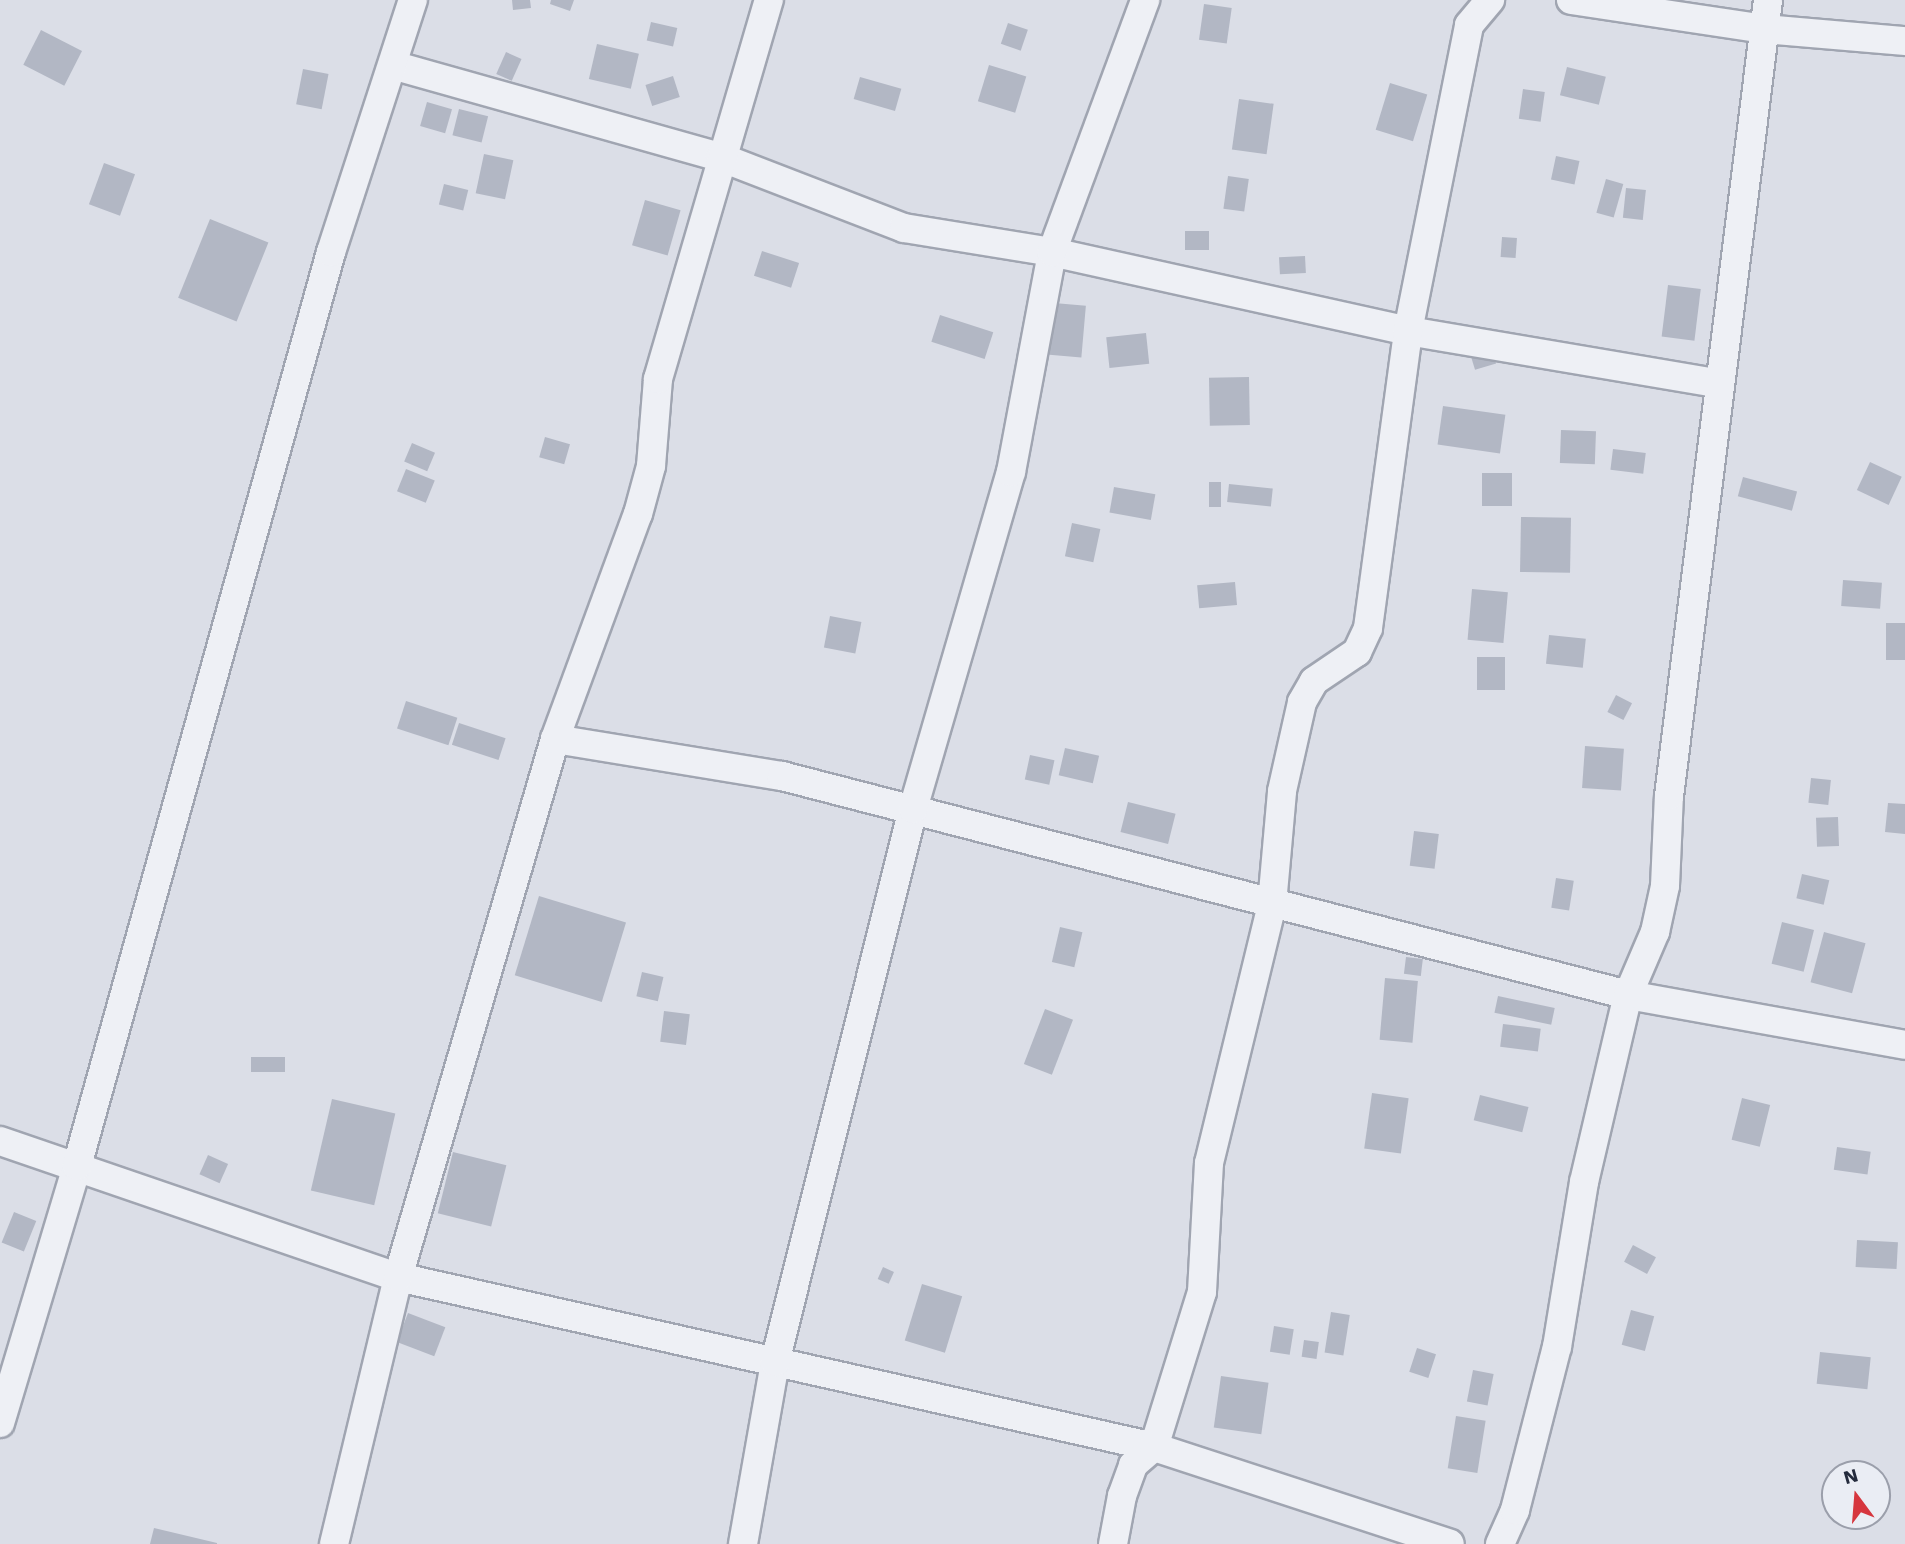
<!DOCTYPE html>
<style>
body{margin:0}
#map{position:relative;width:1905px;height:1544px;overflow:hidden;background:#dbdee7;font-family:"Work Sans",sans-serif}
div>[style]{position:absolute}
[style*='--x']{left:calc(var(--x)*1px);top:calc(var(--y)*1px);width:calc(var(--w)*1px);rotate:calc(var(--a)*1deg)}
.building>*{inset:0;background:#b2b7c4;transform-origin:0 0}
.roads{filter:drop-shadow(2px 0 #a0a5b1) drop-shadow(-2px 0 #a0a5b1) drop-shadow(0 2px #a0a5b1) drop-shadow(0 -2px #a0a5b1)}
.minor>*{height:28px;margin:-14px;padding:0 14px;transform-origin:14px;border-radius:14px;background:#eef0f5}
span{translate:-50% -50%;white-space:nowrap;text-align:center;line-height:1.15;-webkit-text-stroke:5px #eaedf4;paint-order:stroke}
.north{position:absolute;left:1821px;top:1460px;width:70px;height:70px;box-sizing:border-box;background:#eaedf4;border:2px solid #9b9fab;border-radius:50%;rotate:344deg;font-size:19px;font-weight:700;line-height:28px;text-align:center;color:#242b3d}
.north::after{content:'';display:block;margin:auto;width:24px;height:32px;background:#d6363e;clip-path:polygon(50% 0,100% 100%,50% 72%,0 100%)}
</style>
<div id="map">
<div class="building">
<div style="clip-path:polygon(512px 0,530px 0,531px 8px,513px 10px)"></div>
<div style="clip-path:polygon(551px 0,574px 0,570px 11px,550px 4px)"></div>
<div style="left:1204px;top:4px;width:28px;height:36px;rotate:8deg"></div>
<div style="left:651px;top:22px;width:27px;height:19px;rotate:13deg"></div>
<div style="left:1008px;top:23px;width:21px;height:22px;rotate:19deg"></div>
<div style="left:41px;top:30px;width:46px;height:39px;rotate:27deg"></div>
<div style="left:597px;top:44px;width:43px;height:36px;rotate:13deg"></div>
<div style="left:506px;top:52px;width:17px;height:24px;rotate:24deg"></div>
<div style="left:989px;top:65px;width:39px;height:38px;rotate:17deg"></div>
<div style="left:1567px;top:67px;width:40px;height:29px;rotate:14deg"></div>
<div style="left:303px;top:69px;width:26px;height:36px;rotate:11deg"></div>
<div style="left:673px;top:76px;width:22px;height:29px;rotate:72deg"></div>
<div style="left:860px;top:77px;width:43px;height:23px;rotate:16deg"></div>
<div style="left:1390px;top:83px;width:39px;height:49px;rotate:17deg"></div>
<div style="left:1523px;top:89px;width:22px;height:30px;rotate:8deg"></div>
<div style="left:1239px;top:99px;width:35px;height:51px;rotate:8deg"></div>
<div style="left:427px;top:102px;width:26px;height:25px;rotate:16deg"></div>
<div style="left:459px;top:109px;width:30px;height:27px;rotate:14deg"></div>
<div style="left:484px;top:154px;width:30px;height:40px;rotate:12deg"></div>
<div style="left:1556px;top:156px;width:24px;height:24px;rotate:12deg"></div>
<div style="left:104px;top:163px;width:33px;height:44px;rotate:20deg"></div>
<div style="left:1228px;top:176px;width:21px;height:33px;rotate:8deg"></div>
<div style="left:1606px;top:179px;width:18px;height:35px;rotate:16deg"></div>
<div style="left:444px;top:184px;width:25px;height:21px;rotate:14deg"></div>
<div style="left:1626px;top:188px;width:20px;height:30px;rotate:6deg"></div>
<div style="left:645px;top:200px;width:37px;height:47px;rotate:16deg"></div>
<div style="left:210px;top:219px;width:63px;height:85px;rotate:22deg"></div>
<div style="left:1185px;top:231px;width:24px;height:19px"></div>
<div style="left:1502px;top:237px;width:15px;height:20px;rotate:4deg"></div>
<div style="left:762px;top:251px;width:39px;height:26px;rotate:18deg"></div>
<div style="left:1305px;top:256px;width:17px;height:26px;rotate:87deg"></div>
<div style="left:1668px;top:285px;width:33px;height:52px;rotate:7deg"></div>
<div style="left:1054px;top:303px;width:32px;height:52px;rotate:5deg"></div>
<div style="left:940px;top:315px;width:56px;height:28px;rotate:18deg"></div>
<div style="left:1146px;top:333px;width:31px;height:40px;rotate:84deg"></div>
<div style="left:1492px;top:350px;width:14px;height:22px;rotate:73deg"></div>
<div style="left:1249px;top:377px;width:48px;height:40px;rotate:89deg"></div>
<div style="left:1443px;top:406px;width:63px;height:39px;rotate:8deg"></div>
<div style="left:1561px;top:430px;width:35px;height:33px;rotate:2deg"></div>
<div style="left:545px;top:437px;width:26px;height:21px;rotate:16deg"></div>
<div style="left:412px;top:443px;width:25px;height:20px;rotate:23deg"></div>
<div style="left:1613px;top:449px;width:33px;height:21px;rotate:7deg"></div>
<div style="left:1870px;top:462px;width:35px;height:31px;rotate:25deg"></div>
<div style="left:406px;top:469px;width:31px;height:24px;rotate:22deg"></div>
<div style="left:1482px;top:473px;width:30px;height:33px"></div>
<div style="left:1743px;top:477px;width:56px;height:20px;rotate:15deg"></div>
<div style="left:1221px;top:482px;width:25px;height:12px;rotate:90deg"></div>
<div style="left:1229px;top:484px;width:44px;height:18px;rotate:6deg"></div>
<div style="left:1114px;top:487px;width:42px;height:26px;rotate:10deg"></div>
<div style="left:1521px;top:517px;width:50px;height:55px;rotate:1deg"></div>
<div style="left:1072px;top:523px;width:29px;height:34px;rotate:12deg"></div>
<div style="left:1843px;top:580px;width:39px;height:26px;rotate:4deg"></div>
<div style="left:1235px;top:582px;width:23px;height:38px;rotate:85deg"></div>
<div style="left:1472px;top:589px;width:36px;height:51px;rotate:5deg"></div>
<div style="left:830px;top:616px;width:32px;height:32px;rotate:11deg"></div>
<div style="left:1886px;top:623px;width:19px;height:37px"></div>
<div style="left:1549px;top:635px;width:37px;height:29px;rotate:6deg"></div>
<div style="left:1477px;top:657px;width:28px;height:33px"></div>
<div style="left:1616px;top:695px;width:18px;height:19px;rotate:27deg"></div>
<div style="left:406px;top:701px;width:54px;height:29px;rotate:18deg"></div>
<div style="left:459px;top:723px;width:49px;height:23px;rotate:18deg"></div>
<div style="left:1585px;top:746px;width:39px;height:42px;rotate:4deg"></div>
<div style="left:1065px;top:748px;width:35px;height:28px;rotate:13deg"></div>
<div style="left:1030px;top:755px;width:25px;height:25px;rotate:12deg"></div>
<div style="left:1811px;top:778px;width:20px;height:25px;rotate:6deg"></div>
<div style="left:1128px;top:802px;width:49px;height:31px;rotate:14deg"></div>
<div style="clip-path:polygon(1888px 803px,1905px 804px,1905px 834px,1885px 832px)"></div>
<div style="left:1838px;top:817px;width:29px;height:22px;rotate:88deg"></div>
<div style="left:1414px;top:831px;width:25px;height:35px;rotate:7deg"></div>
<div style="left:1802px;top:874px;width:28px;height:25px;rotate:13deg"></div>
<div style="left:1556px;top:878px;width:18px;height:30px;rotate:9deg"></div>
<div style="left:539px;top:896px;width:91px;height:83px;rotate:17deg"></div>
<div style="left:1782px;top:922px;width:33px;height:43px;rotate:14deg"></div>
<div style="left:1060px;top:927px;width:23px;height:36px;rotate:13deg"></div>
<div style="left:1824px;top:932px;width:43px;height:52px;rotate:15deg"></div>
<div style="left:1406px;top:957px;width:17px;height:17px;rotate:7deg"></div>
<div style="left:642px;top:972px;width:22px;height:25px;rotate:13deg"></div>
<div style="left:1385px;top:978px;width:33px;height:62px;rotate:5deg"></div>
<div style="left:1498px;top:996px;width:58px;height:17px;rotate:12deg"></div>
<div style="left:1045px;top:1009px;width:30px;height:59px;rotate:21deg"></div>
<div style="left:664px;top:1011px;width:26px;height:31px;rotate:7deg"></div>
<div style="left:1503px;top:1024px;width:38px;height:23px;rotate:7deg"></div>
<div style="left:285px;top:1057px;width:15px;height:34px;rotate:90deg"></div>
<div style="left:1372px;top:1093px;width:37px;height:56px;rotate:8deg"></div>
<div style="left:1480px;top:1095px;width:50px;height:26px;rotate:14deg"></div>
<div style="left:1742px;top:1098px;width:29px;height:43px;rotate:14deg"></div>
<div style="left:332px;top:1099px;width:65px;height:94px;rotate:13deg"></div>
<div style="left:1837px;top:1147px;width:34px;height:23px;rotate:8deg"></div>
<div style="left:453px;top:1152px;width:55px;height:63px;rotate:14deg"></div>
<div style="left:208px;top:1155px;width:22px;height:21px;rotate:24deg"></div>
<div style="left:14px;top:1212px;width:24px;height:33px;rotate:22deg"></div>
<div style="left:1857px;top:1240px;width:41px;height:27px;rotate:3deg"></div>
<div style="left:1633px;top:1245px;width:26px;height:19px;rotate:28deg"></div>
<div style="left:883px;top:1267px;width:12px;height:13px;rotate:24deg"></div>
<div style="left:922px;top:1284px;width:42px;height:59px;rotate:17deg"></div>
<div style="left:1631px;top:1310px;width:24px;height:36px;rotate:15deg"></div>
<div style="left:1331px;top:1312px;width:19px;height:41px;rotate:9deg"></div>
<div style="left:408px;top:1313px;width:40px;height:31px;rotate:21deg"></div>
<div style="left:1274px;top:1326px;width:20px;height:26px;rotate:9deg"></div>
<div style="left:1304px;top:1340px;width:15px;height:17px;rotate:8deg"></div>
<div style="left:1417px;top:1348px;width:20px;height:25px;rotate:18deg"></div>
<div style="left:1820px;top:1352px;width:51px;height:32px;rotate:6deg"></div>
<div style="left:1473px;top:1370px;width:21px;height:32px;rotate:11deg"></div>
<div style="left:1221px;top:1376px;width:48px;height:52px;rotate:8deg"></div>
<div style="left:1456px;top:1416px;width:30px;height:53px;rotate:9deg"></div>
<div style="clip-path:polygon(154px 1528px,217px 1543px,217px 1544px,150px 1544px)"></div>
</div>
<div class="roads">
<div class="minor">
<div style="--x:1571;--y:0;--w:195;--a:8.5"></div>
<div style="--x:1764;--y:29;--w:142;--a:4.9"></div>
<div style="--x:396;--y:66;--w:337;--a:15.7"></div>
<div style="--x:720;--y:157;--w:197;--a:21.1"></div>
<div style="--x:904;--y:228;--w:150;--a:9.2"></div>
<div style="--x:1052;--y:252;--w:365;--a:12.5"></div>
<div style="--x:1408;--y:331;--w:316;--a:9.6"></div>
<div style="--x:555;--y:739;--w:230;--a:9.3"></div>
<div style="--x:782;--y:776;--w:874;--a:14.51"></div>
<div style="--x:1628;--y:995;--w:281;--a:10.2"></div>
<div style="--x:0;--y:1141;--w:421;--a:18.9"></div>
<div style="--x:398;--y:1277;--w:775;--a:12.67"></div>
<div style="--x:1154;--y:1447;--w:311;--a:18.1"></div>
<div style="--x:0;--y:1423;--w:268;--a:-73.3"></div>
<div style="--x:77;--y:1166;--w:949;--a:-74.47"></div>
<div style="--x:331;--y:252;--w:265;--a:-72"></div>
<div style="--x:334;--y:1544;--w:275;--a:-76.5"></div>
<div style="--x:398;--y:1277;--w:560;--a:-73.73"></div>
<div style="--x:555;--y:739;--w:240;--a:-69.8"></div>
<div style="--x:638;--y:514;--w:50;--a:-74.8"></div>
<div style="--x:651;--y:466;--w:87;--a:-85.4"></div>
<div style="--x:658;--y:379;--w:395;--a:-73.7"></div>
<div style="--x:743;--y:1544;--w:185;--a:-80"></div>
<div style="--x:775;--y:1362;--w:570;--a:-75.99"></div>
<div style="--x:913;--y:809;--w:351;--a:-73.8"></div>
<div style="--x:1011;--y:472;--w:224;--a:-79.4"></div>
<div style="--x:1052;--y:252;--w:269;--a:-69.7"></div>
<div style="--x:1113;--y:1544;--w:49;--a:-79.4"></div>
<div style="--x:1122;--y:1496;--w:33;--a:-70"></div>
<div style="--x:1133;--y:1465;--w:28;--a:-41"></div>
<div style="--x:1154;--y:1447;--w:162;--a:-72.8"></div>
<div style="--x:1202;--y:1292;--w:129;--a:-86.9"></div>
<div style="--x:1209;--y:1163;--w:267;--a:-76.3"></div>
<div style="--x:1272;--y:904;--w:113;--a:-84.9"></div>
<div style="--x:1282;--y:791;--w:91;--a:-77.3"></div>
<div style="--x:1302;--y:702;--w:24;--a:-60"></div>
<div style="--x:1314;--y:681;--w:52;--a:-34"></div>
<div style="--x:1357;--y:652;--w:26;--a:-65"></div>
<div style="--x:1368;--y:628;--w:300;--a:-82.3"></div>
<div style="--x:1408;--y:331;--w:312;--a:-78.7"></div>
<div style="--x:1469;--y:25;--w:33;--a:-50"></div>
<div style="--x:1500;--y:1544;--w:37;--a:-66"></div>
<div style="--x:1515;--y:1510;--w:168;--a:-75.6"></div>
<div style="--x:1557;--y:1347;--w:167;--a:-80.7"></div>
<div style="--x:1584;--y:1182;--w:192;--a:-76.8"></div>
<div style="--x:1628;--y:995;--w:69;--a:-66.8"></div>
<div style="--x:1655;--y:932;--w:47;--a:-77.7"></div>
<div style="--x:1665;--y:886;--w:90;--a:-87.5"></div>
<div style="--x:1669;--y:796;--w:802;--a:-82.91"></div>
</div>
</div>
<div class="north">N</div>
</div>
